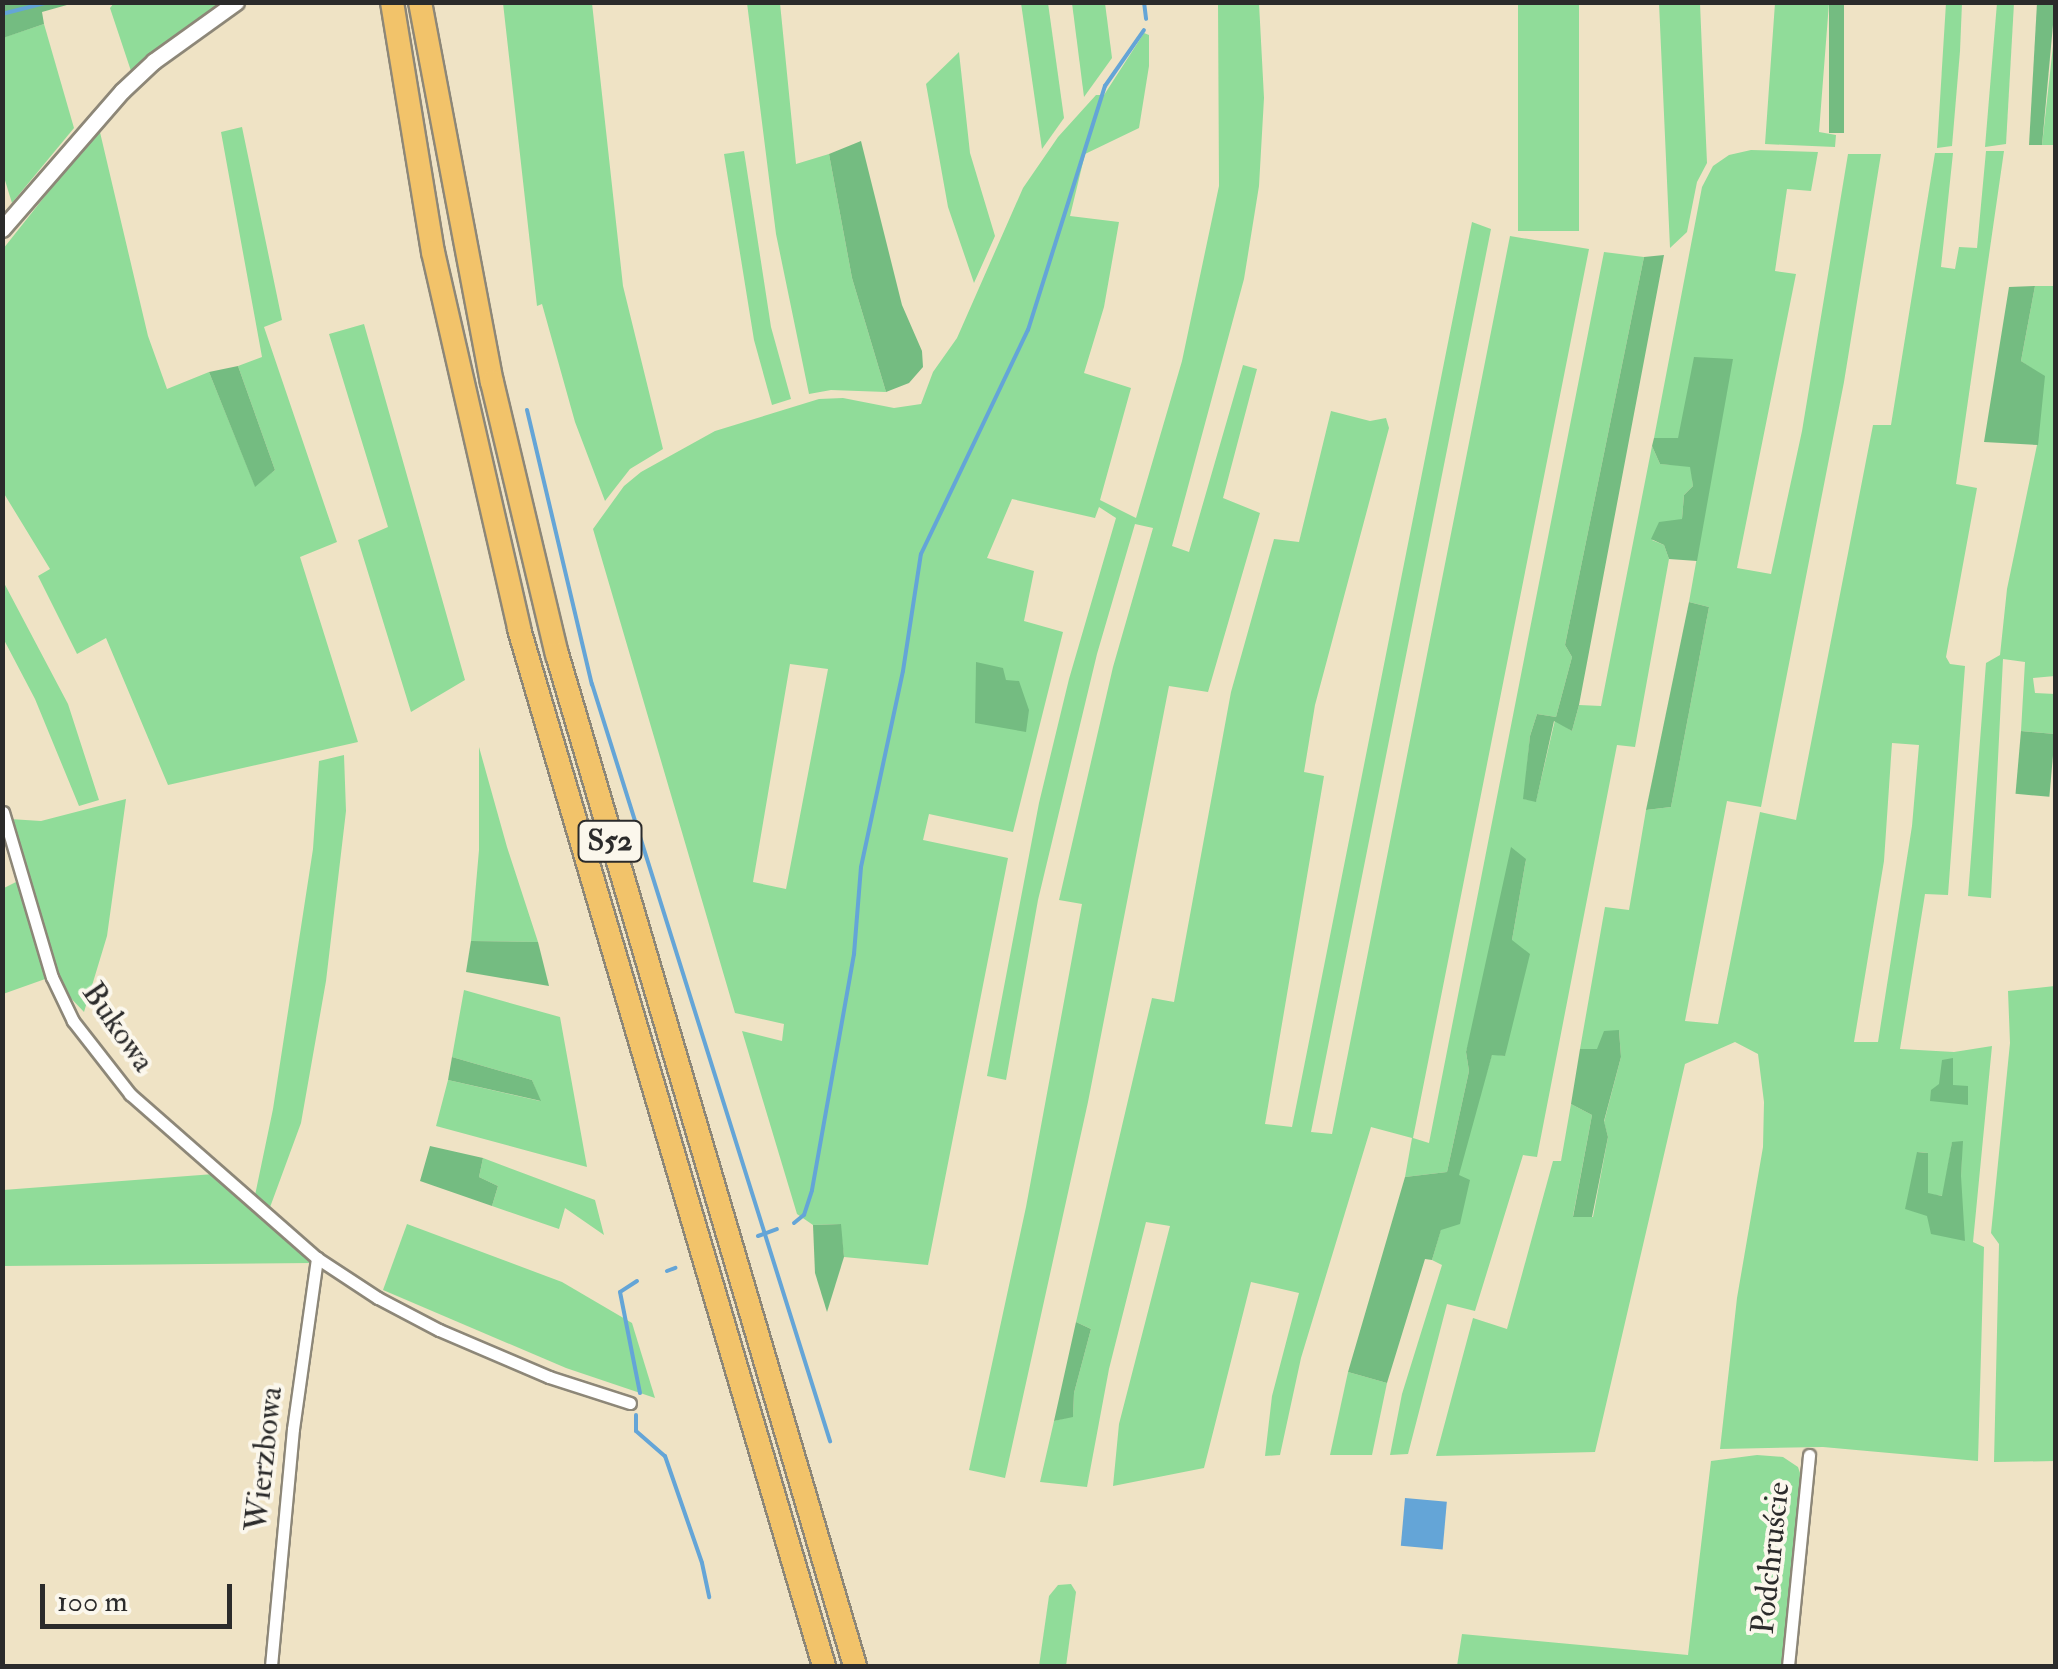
<!DOCTYPE html>
<meta charset="utf-8">
<style>
body{margin:0}
#map{position:relative;width:2058px;height:1669px;overflow:hidden;background:#efe3c5;font-family:"IM FELL Double Pica",serif}
div>[style]{position:absolute}
[style*='--x']{left:calc(var(--x)*1px);top:calc(var(--y)*1px);width:calc(var(--w)*1px);rotate:calc(var(--a)*1deg)}
.green>*{inset:0;background:#90dc99;transform-origin:0 0}
.forest>*{inset:0;background:#74bc81;transform-origin:0 0}
.water>*{inset:0;background:#64a5d7;transform-origin:0 0}
.stream>*{height:4px;margin:-2px;padding:0 2px;transform-origin:2px;border-radius:2px;background:#64a5d7}
.roads{filter:drop-shadow(2px 0 #8d8778) drop-shadow(-2px 0 #8d8778) drop-shadow(0 2px #8d8778) drop-shadow(0 -2px #8d8778)}
.minor>*{height:11px;margin:-5.5px;padding:0 5.5px;transform-origin:5.5px;border-radius:5.5px;background:#fff}
.tertiary>*{height:15px;margin:-7.5px;padding:0 7.5px;transform-origin:7.5px;border-radius:7.5px;background:#fff}
.motorway>*{height:22px;margin:-11px;padding:0 11px;transform-origin:11px;border-radius:11px;background:#f2c36a}
span{translate:-50% -50%;white-space:nowrap;text-align:center;line-height:1.15;-webkit-text-stroke:8px #fbf7ec;paint-order:stroke}
.shield-label span{padding:2px 8px;background:#fbf7ec;border:2px solid;border-radius:8px;-webkit-text-stroke-width:0}
.shield-label{font-size:30px;color:#2b2b2b;font-weight:700}
.street-label{font-size:32px;color:#2b2b2b}
.frame{position:absolute;inset:0;border:5px solid #2b2b2b;pointer-events:none}
.scale{position:absolute;left:40px;top:1584px;width:192px;height:45px;box-sizing:border-box;border:5px solid #2b2b2b;border-top:0;padding-left:12px;font-size:30px;line-height:35px;white-space:nowrap;color:#2b2b2b;-webkit-text-stroke:8px #fbf7ec;paint-order:stroke}
</style>
<div id="map">
<div class="green">
<div style="clip-path:polygon(114px 3px,224px 3px,131px 71px,110px 8px)"></div>
<div style="clip-path:polygon(503px 3px,592px 3px,623px 286px,663px 449px,630px 469px,605px 501px,575px 422px,542px 304px,537px 306px)"></div>
<div style="clip-path:polygon(747px 3px,780px 3px,796px 164px,829px 154px,852px 278px,886px 392px,831px 390px,809px 394px,776px 234px)"></div>
<div style="clip-path:polygon(1021px 3px,1048px 3px,1064px 118px,1042px 149px)"></div>
<div style="clip-path:polygon(1072px 3px,1105px 3px,1112px 58px,1084px 97px)"></div>
<div style="clip-path:polygon(evenodd,1218px 3px,1259px 3px,1264px 98px,1259px 186px,1244px 279px,1172px 546px,1189px 552px,1243px 365px,1257px 369px,1223px 498px,1260px 513px,1208px 692px,1169px 686px,1088px 1102px,1005px 1478px,969px 1470px,1026px 1207px,1082px 904px,1059px 900px,1113px 667px,1153px 528px,1135px 524px,1097px 654px,1038px 900px,1006px 1080px,987px 1076px,1039px 803px,1069px 679px,1116px 518px,1099px 507px,1095px 518px,1012px 499px,987px 558px,1034px 571px,1024px 621px,1063px 632px,1013px 832px,929px 814px,923px 840px,1008px 858px,928px 1265px,844px 1257px,840px 1224px,813px 1225px,797px 1214px,742px 1031px,782px 1041px,784px 1024px,735px 1013px,593px 529px,624px 486px,641px 472px,715px 431px,819px 399px,843px 398px,894px 408px,921px 404px,933px 372px,957px 338px,1023px 188px,1058px 137px,1096px 95px,1104px 95px,1144px 33px,1149px 35px,1149px 66px,1139px 128px,1085px 154px,1070px 216px,1119px 222px,1104px 307px,1084px 373px,1131px 388px,1100px 500px,1136px 518px,1182px 361px,1219px 186px,1218px 3px,790px 664px,828px 669px,786px 889px,753px 882px,790px 664px)"></div>
<div style="left:1518px;top:3px;width:61px;height:228px"></div>
<div style="clip-path:polygon(1659px 3px,1700px 3px,1702px 51px,1707px 163px,1697px 182px,1687px 232px,1670px 248px)"></div>
<div style="clip-path:polygon(1775px 3px,1829px 3px,1819px 132px,1836px 135px,1835px 147px,1765px 144px)"></div>
<div style="clip-path:polygon(1946px 3px,1962px 3px,1960px 51px,1952px 146px,1937px 148px)"></div>
<div style="clip-path:polygon(1997px 3px,2014px 3px,2006px 144px,1985px 147px)"></div>
<div style="clip-path:polygon(2055px 3px,2055px 145px,2042px 145px,2055px 28px)"></div>
<div style="clip-path:polygon(44px 24px,74px 128px,12px 203px,3px 174px,2px 38px)"></div>
<div style="clip-path:polygon(959px 52px,970px 153px,995px 236px,974px 283px,948px 207px,926px 84px)"></div>
<div style="clip-path:polygon(242px 127px,282px 320px,264px 327px,337px 542px,300px 557px,358px 742px,168px 785px,106px 638px,77px 654px,38px 576px,50px 569px,3px 492px,3px 249px,99px 128px,148px 336px,167px 389px,209px 372px,255px 486px,275px 470px,238px 366px,262px 357px,221px 132px)"></div>
<div style="clip-path:polygon(evenodd,1751px 150px,1818px 152px,1811px 191px,1787px 189px,1775px 271px,1796px 274px,1737px 568px,1771px 574px,1802px 431px,1848px 154px,1881px 154px,1844px 382px,1761px 807px,1727px 801px,1685px 1021px,1718px 1024px,1760px 812px,1796px 820px,1873px 425px,1891px 425px,1935px 153px,1953px 153px,1941px 267px,1955px 269px,1959px 247px,1977px 248px,1986px 151px,2004px 151px,1956px 484px,1977px 488px,1946px 657px,1950px 664px,1965px 666px,1948px 895px,1925px 894px,1900px 1049px,1954px 1052px,1992px 1046px,1973px 1242px,1984px 1247px,1978px 1461px,1823px 1447px,1720px 1449px,1737px 1298px,1763px 1147px,1764px 1102px,1758px 1054px,1735px 1042px,1685px 1064px,1595px 1452px,1436px 1456px,1473px 1318px,1507px 1329px,1553px 1161px,1561px 1161px,1571px 1104px,1592px 1115px,1573px 1216px,1593px 1217px,1608px 1137px,1604px 1122px,1621px 1057px,1619px 1030px,1598px 1049px,1580px 1049px,1605px 907px,1629px 910px,1646px 810px,1671px 807px,1709px 607px,1689px 602px,1732px 360px,1678px 439px,1654px 438px,1702px 187px,1713px 166px,1729px 155px,1751px 150px,1892px 743px,1919px 745px,1912px 826px,1878px 1042px,1854px 1042px,1884px 861px,1892px 743px,1751px 150px,1962px 1142px,1961px 1176px,1928px 1216px,1918px 1152px,1928px 1153px,1928px 1194px,1943px 1196px,1952px 1143px,1962px 1142px)"></div>
<div style="clip-path:polygon(744px 151px,771px 327px,791px 399px,772px 405px,754px 340px,724px 154px)"></div>
<div style="clip-path:polygon(1472px 222px,1491px 229px,1311px 1132px,1332px 1134px,1510px 236px,1589px 249px,1413px 1138px,1429px 1143px,1604px 252px,1644px 257px,1565px 645px,1572px 657px,1556px 717px,1537px 714px,1530px 736px,1524px 799px,1536px 801px,1555px 720px,1572px 731px,1579px 705px,1601px 706px,1652px 446px,1660px 464px,1691px 466px,1693px 486px,1684px 495px,1682px 519px,1652px 540px,1664px 545px,1669px 559px,1635px 747px,1617px 745px,1537px 1157px,1523px 1155px,1475px 1311px,1447px 1304px,1408px 1454px,1390px 1455px,1402px 1394px,1442px 1265px,1432px 1260px,1492px 1054px,1505px 1056px,1512px 940px,1526px 859px,1466px 1052px,1469px 1071px,1447px 1172px,1405px 1177px,1412px 1138px,1371px 1127px,1301px 1358px,1280px 1455px,1265px 1456px,1272px 1396px,1299px 1293px,1251px 1282px,1204px 1468px,1113px 1486px,1119px 1424px,1170px 1226px,1146px 1222px,1109px 1369px,1087px 1487px,1040px 1482px,1054px 1421px,1073px 1416px,1074px 1393px,1091px 1329px,1076px 1322px,1152px 998px,1174px 1002px,1231px 692px,1274px 539px,1299px 542px,1331px 411px,1370px 421px,1386px 418px,1389px 428px,1315px 705px,1304px 772px,1324px 776px,1265px 1124px,1292px 1127px)"></div>
<div style="clip-path:polygon(2035px 286px,2055px 286px,2055px 676px,2033px 678px,2035px 693px,2055px 694px,2055px 734px,2021px 731px,2025px 662px,2003px 659px,1991px 898px,1968px 896px,1986px 663px,2000px 655px,2007px 589px,2037px 445px,2044px 377px,2021px 361px)"></div>
<div style="clip-path:polygon(364px 324px,465px 680px,411px 712px,358px 540px,388px 527px,329px 334px)"></div>
<div style="clip-path:polygon(3px 581px,68px 704px,99px 800px,79px 806px,35px 699px,3px 638px)"></div>
<div style="clip-path:polygon(479px 747px,507px 847px,538px 942px,471px 941px,479px 850px)"></div>
<div style="clip-path:polygon(344px 755px,346px 811px,326px 981px,301px 1123px,269px 1210px,254px 1200px,273px 1109px,313px 849px,319px 761px)"></div>
<div style="clip-path:polygon(126px 799px,107px 936px,84px 1012px,64px 991px,51px 960px,10px 819px,41px 821px)"></div>
<div style="clip-path:polygon(20px 880px,48px 978px,3px 994px,2px 889px)"></div>
<div style="clip-path:polygon(2055px 986px,2055px 1461px,1994px 1462px,1999px 1244px,1991px 1233px,2010px 1043px,2008px 991px)"></div>
<div style="clip-path:polygon(464px 990px,560px 1017px,587px 1167px,436px 1126px,448px 1080px,540px 1101px,532px 1080px,452px 1057px)"></div>
<div style="clip-path:polygon(483px 1158px,595px 1200px,604px 1235px,565px 1208px,559px 1229px,492px 1206px,498px 1186px,479px 1177px)"></div>
<div style="clip-path:polygon(214px 1174px,313px 1263px,3px 1266px,3px 1190px)"></div>
<div style="clip-path:polygon(407px 1224px,562px 1282px,632px 1323px,655px 1398px,566px 1368px,383px 1290px)"></div>
<div style="clip-path:polygon(1348px 1372px,1387px 1383px,1372px 1455px,1330px 1455px)"></div>
<div style="clip-path:polygon(1757px 1455px,1783px 1457px,1798px 1467px,1804px 1485px,1781px 1666px,1457px 1666px,1462px 1634px,1688px 1655px,1711px 1461px)"></div>
<div style="clip-path:polygon(1071px 1584px,1076px 1592px,1066px 1666px,1039px 1666px,1049px 1596px,1058px 1585px)"></div>
</div>
<div class="forest">
<div style="clip-path:polygon(2px 3px,3px 2px,74px 3px,42px 12px,44px 24px,3px 38px)"></div>
<div style="left:1829px;top:3px;width:15px;height:130px"></div>
<div style="clip-path:polygon(2037px 3px,2055px 3px,2042px 145px,2029px 145px)"></div>
<div style="clip-path:polygon(861px 141px,902px 305px,922px 351px,923px 367px,909px 383px,886px 392px,852px 278px,829px 154px)"></div>
<div style="clip-path:polygon(1664px 255px,1579px 705px,1572px 731px,1554px 721px,1536px 802px,1523px 799px,1530px 736px,1537px 714px,1556px 717px,1572px 657px,1565px 645px,1644px 257px)"></div>
<div style="clip-path:polygon(2035px 286px,2021px 361px,2045px 376px,2038px 445px,1984px 442px,2009px 287px)"></div>
<div style="clip-path:polygon(1694px 357px,1733px 359px,1697px 561px,1669px 559px,1664px 545px,1651px 539px,1659px 522px,1682px 519px,1684px 495px,1693px 486px,1690px 467px,1660px 464px,1652px 446px,1654px 438px,1678px 438px)"></div>
<div style="clip-path:polygon(238px 366px,275px 470px,255px 487px,209px 372px)"></div>
<div style="clip-path:polygon(1689px 602px,1709px 607px,1671px 807px,1646px 810px)"></div>
<div style="clip-path:polygon(976px 662px,1003px 668px,1006px 680px,1019px 681px,1029px 710px,1026px 732px,975px 723px)"></div>
<div style="left:2021px;top:731px;width:34px;height:63px;rotate:5deg"></div>
<div style="clip-path:polygon(1511px 847px,1526px 859px,1512px 940px,1530px 954px,1505px 1056px,1492px 1055px,1459px 1175px,1470px 1180px,1460px 1224px,1441px 1230px,1432px 1260px,1425px 1259px,1387px 1383px,1348px 1372px,1405px 1177px,1447px 1172px,1469px 1071px,1466px 1052px)"></div>
<div style="clip-path:polygon(471px 941px,538px 942px,549px 986px,466px 972px)"></div>
<div style="clip-path:polygon(1619px 1030px,1621px 1057px,1604px 1121px,1608px 1137px,1592px 1217px,1573px 1217px,1592px 1115px,1571px 1104px,1580px 1049px,1597px 1049px,1604px 1031px)"></div>
<div style="clip-path:polygon(452px 1057px,532px 1080px,541px 1101px,448px 1080px)"></div>
<div style="clip-path:polygon(1953px 1058px,1953px 1085px,1968px 1086px,1968px 1105px,1930px 1101px,1931px 1090px,1939px 1084px,1942px 1060px)"></div>
<div style="clip-path:polygon(1963px 1141px,1961px 1176px,1965px 1241px,1931px 1234px,1927px 1216px,1905px 1209px,1917px 1152px,1928px 1153px,1928px 1193px,1942px 1196px,1952px 1142px)"></div>
<div style="clip-path:polygon(430px 1146px,483px 1158px,479px 1177px,498px 1186px,492px 1206px,420px 1181px)"></div>
<div style="clip-path:polygon(841px 1224px,844px 1257px,827px 1312px,815px 1273px,813px 1225px)"></div>
<div style="clip-path:polygon(1076px 1322px,1091px 1329px,1074px 1393px,1073px 1417px,1054px 1421px)"></div>
</div>
<div class="water">
<div style="left:1405px;top:1498px;width:42px;height:48px;rotate:5deg"></div>
</div>
<div class="stream">
<div style="--x:1144;--y:2;--w:17;--a:83"></div>
<div style="--x:2;--y:14;--w:49;--a:-14.3"></div>
<div style="--x:527;--y:410;--w:282;--a:76.7"></div>
<div style="--x:592;--y:684;--w:794;--a:72.55"></div>
<div style="--x:794;--y:1223;--w:13;--a:-39"></div>
<div style="--x:804;--y:1215;--w:26;--a:-72"></div>
<div style="--x:812;--y:1190;--w:240;--a:-79.9"></div>
<div style="--x:854;--y:954;--w:87;--a:-85.4"></div>
<div style="--x:861;--y:867;--w:200;--a:-77.9"></div>
<div style="--x:903;--y:671;--w:118;--a:-81.3"></div>
<div style="--x:921;--y:554;--w:248;--a:-64.5"></div>
<div style="--x:1028;--y:330;--w:256;--a:-72.5"></div>
<div style="--x:1105;--y:86;--w:68;--a:-55.1"></div>
<div style="--x:758;--y:1236;--w:20;--a:-20"></div>
<div style="--x:667;--y:1271;--w:9;--a:-21"></div>
<div style="--x:637;--y:1281;--w:20;--a:147"></div>
<div style="--x:620;--y:1292;--w:103;--a:78.8"></div>
<div style="--x:636;--y:1415;--w:16;--a:90"></div>
<div style="--x:636;--y:1431;--w:38;--a:41"></div>
<div style="--x:665;--y:1456;--w:113;--a:70.9"></div>
<div style="--x:702;--y:1563;--w:35;--a:78"></div>
</div>
<div class="roads">
<div class="minor">
<div style="--x:3;--y:812;--w:172;--a:73.5"></div>
<div style="--x:52;--y:977;--w:49;--a:64.5"></div>
<div style="--x:73;--y:1021;--w:93;--a:52"></div>
<div style="--x:130;--y:1094;--w:249;--a:41.3"></div>
<div style="--x:317;--y:1258;--w:73;--a:33.3"></div>
<div style="--x:378;--y:1298;--w:69;--a:27.7"></div>
<div style="--x:439;--y:1330;--w:120;--a:23.1"></div>
<div style="--x:549;--y:1377;--w:85;--a:17.8"></div>
<div style="--x:271;--y:1666;--w:238;--a:-84.7"></div>
<div style="--x:293;--y:1429;--w:173;--a:-82"></div>
<div style="--x:1788;--y:1666;--w:212;--a:-84.3"></div>
</div>
<div class="tertiary">
<div style="--x:2;--y:229;--w:183;--a:-49"></div>
<div style="--x:122;--y:91;--w:44;--a:-43.2"></div>
<div style="--x:154;--y:61;--w:101;--a:-35.7"></div>
</div>
<div class="motorway">
<div style="--x:392;--y:2;--w:253;--a:80.7"></div>
<div style="--x:433;--y:252;--w:387;--a:77.1"></div>
<div style="--x:519;--y:629;--w:1081;--a:73.61"></div>
<div style="--x:420;--y:2;--w:387;--a:79.3"></div>
<div style="--x:492;--y:382;--w:280;--a:76.6"></div>
<div style="--x:557;--y:654;--w:1055;--a:73.59"></div>
</div>
</div>
<div class="shield-label">
<span style="left:610px;top:841px">S52</span>
</div>
<div class="street-label">
<span style="left:118px;top:1027px;rotate:55deg">Bukowa</span>
<span style="left:264px;top:1459px;rotate:-84deg">Wierzbowa</span>
<span style="left:1771px;top:1558px;rotate:-84deg">Podchruście</span>
</div>
<div class="frame"></div>
<div class="scale">100 m</div>
</div>
